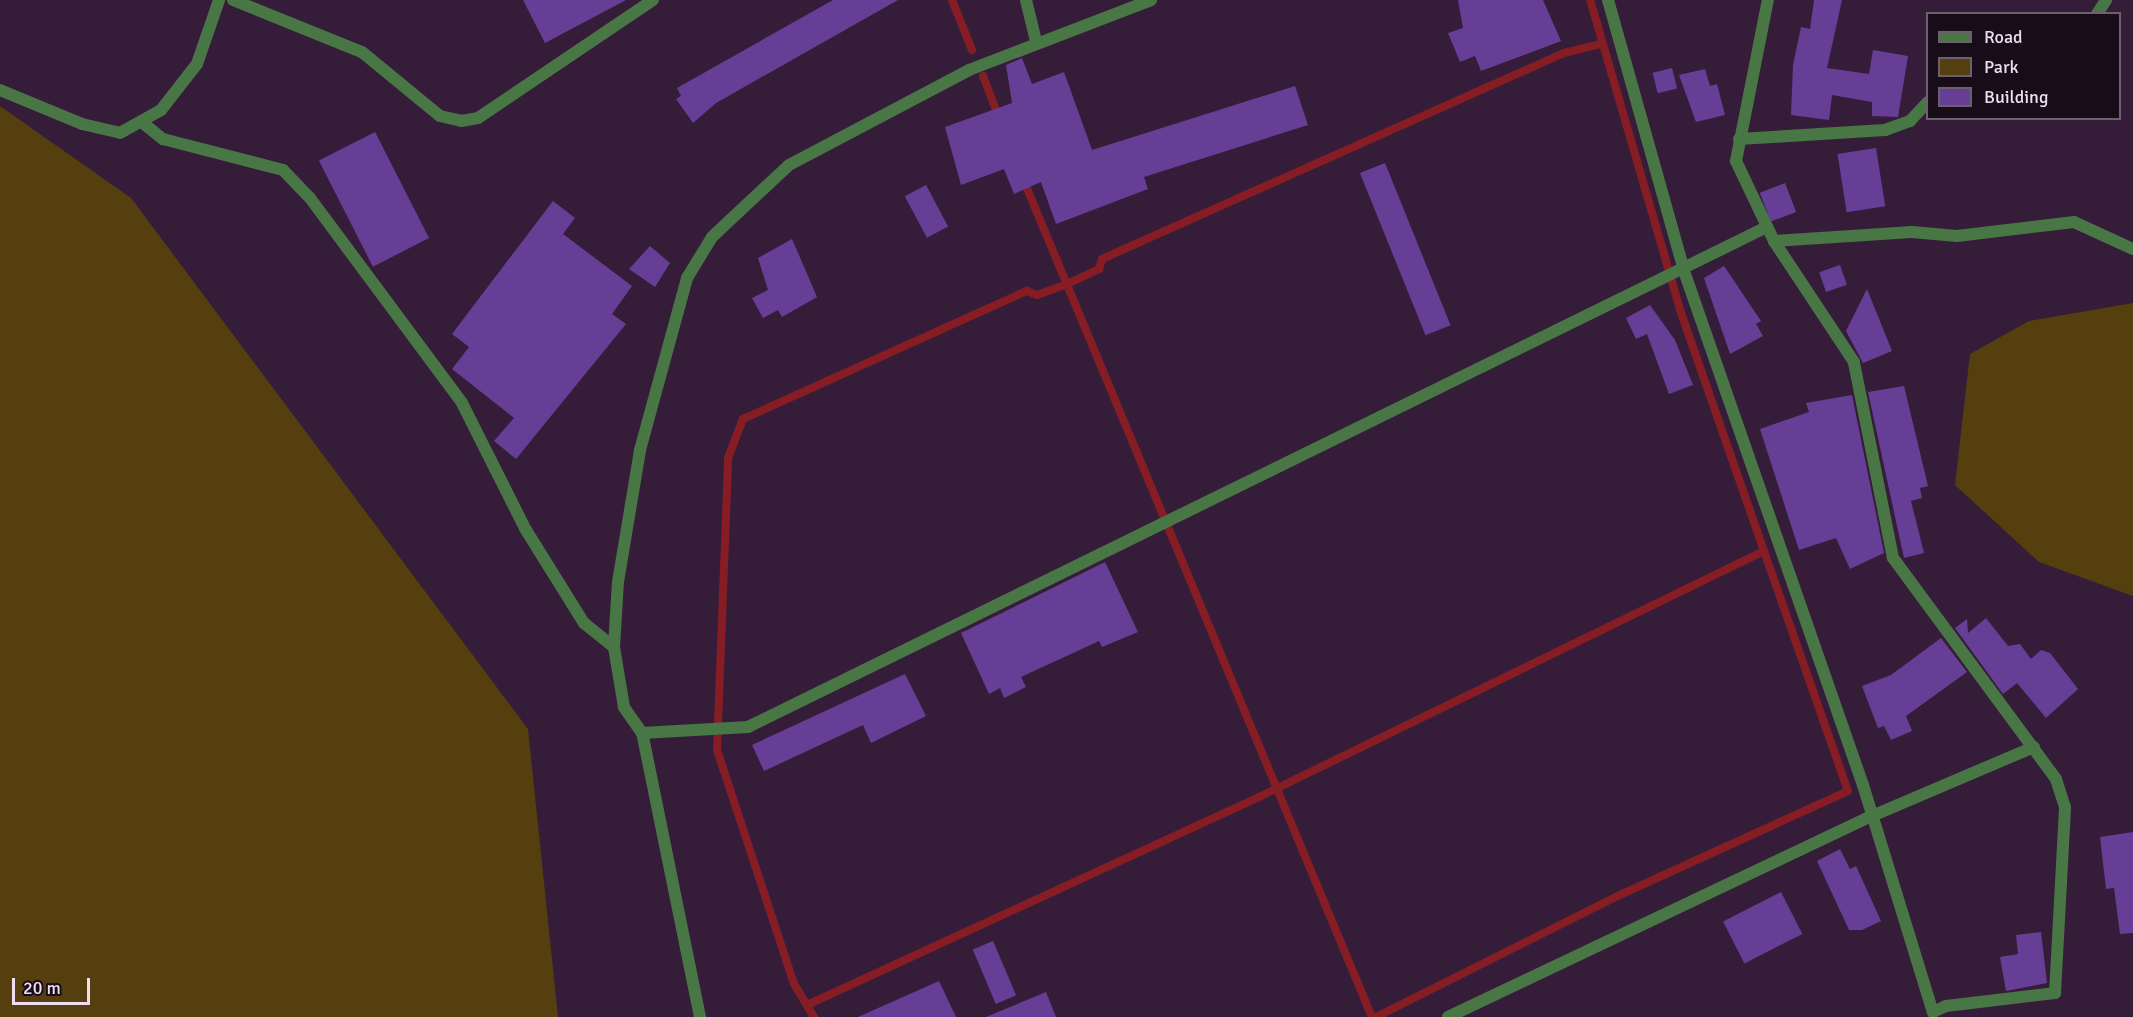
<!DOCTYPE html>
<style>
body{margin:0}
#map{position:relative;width:2133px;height:1017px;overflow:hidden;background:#351d39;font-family:Signika,sans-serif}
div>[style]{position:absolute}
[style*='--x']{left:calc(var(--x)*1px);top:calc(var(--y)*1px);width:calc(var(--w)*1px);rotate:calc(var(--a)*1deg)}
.green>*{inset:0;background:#553f0f}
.stream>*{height:8px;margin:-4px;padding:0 4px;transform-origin:4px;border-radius:4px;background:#871d24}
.building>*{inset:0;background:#673e96;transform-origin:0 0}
.street>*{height:12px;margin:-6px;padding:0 6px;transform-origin:6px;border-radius:6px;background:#487645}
span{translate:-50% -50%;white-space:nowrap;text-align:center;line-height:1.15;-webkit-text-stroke:4.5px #170c18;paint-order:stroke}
.legend{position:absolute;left:1926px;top:12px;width:195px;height:108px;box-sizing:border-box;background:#170c18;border:2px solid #6d606e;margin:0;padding:8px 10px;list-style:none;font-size:18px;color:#efdef0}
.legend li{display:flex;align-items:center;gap:12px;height:30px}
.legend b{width:30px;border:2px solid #6d606e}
.scale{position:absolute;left:12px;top:978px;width:78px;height:27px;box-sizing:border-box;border:3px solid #efdef0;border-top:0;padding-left:8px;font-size:18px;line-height:21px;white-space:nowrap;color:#efdef0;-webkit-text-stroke:4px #170c18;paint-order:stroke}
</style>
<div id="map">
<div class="green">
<div style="clip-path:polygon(0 106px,131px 198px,528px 729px,558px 1017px,0 1017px)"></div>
<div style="clip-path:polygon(2133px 303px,2133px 596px,2039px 562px,1955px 485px,1970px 354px,2029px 321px)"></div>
</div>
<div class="stream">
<div style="--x:952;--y:0;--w:54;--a:68.2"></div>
<div style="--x:983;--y:76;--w:45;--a:69.1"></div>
<div style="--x:1023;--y:179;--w:908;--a:67.39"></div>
<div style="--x:807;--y:1005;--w:498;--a:-24.7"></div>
<div style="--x:1259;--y:797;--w:562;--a:-25.97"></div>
<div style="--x:1764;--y:551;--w:249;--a:-109.2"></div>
<div style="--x:1682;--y:316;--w:329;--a:-106.2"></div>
<div style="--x:814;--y:1017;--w:39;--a:-121"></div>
<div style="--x:794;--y:984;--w:246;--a:-108.2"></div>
<div style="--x:717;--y:750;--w:292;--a:-87.8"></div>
<div style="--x:728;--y:458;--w:42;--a:-69"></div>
<div style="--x:743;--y:419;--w:312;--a:-24.3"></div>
<div style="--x:1027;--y:291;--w:11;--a:22"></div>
<div style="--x:1037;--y:295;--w:30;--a:-20"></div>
<div style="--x:1065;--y:285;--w:38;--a:-25"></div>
<div style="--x:1099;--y:269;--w:10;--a:-73"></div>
<div style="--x:1102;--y:259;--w:506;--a:-24.03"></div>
<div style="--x:1564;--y:53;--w:38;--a:-14"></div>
<div style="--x:1376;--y:1017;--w:275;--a:-26.6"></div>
<div style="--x:1622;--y:894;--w:248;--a:-24.5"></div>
<div style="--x:1848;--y:791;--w:254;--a:-109.3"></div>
</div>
<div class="building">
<div style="clip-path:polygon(523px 0,626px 0,545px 43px)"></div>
<div style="clip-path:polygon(833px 0,898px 0,716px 103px,693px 123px,676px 99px,681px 96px,677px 88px)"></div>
<div style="clip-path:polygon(1458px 0,1543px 0,1561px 41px,1481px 71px,1475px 56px,1460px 62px,1448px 33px,1463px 28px)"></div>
<div style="clip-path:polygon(1814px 0,1842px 0,1827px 68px,1869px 74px,1873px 50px,1908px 56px,1898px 117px,1872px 116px,1872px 102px,1832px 95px,1829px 120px,1791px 115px,1793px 65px,1801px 27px,1810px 29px)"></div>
<div style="clip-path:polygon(1022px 58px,1032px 84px,1064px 72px,1092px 150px,1295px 86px,1308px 125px,1144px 177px,1148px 189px,1056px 224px,1041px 182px,1014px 194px,1004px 169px,961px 185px,945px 127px,1012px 103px,1006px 65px)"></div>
<div style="left:1672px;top:68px;width:21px;height:20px;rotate:76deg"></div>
<div style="clip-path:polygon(1705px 69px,1710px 86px,1717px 84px,1725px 115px,1696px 122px,1679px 75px)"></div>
<div style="left:375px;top:132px;width:119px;height:63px;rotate:63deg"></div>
<div style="left:1876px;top:148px;width:59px;height:39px;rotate:81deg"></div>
<div style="left:1385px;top:163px;width:175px;height:27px;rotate:68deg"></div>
<div style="left:1785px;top:183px;width:31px;height:27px;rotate:69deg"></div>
<div style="left:926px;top:185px;width:47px;height:24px;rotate:62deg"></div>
<div style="clip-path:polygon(553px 201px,575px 218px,563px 234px,632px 286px,612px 314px,626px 324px,516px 459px,494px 441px,514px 418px,452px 369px,469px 347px,452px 334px)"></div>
<div style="clip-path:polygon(792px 239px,817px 297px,782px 317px,778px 310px,763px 318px,752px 298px,768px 290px,758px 258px)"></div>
<div style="clip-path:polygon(650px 246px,670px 263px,655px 287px,629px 269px)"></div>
<div style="left:1840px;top:265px;width:21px;height:22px;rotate:71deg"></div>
<div style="clip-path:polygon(1724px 266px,1761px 321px,1756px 324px,1763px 336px,1730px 354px,1704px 278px)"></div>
<div style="clip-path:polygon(1867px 289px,1892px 351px,1863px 363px,1846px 331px)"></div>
<div style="clip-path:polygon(1650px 305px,1675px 340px,1693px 385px,1669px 394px,1647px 334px,1636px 339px,1626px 318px)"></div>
<div style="clip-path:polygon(1904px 386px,1928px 486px,1920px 488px,1922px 498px,1911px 501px,1924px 553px,1904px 558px,1868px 392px)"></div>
<div style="clip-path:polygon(1852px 395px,1884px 553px,1850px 569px,1836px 538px,1799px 550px,1760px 429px,1809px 412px,1806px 403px)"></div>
<div style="clip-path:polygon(1105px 562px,1138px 632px,1102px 647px,1099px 641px,1021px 677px,1026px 687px,1004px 698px,1000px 688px,989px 694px,961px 633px)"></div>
<div style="clip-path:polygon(1986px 618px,2008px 646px,2020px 644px,2031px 659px,2041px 650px,2050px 653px,2078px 689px,2046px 718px,2017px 683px,2003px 694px,1955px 628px,1967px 619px,1968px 633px)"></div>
<div style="clip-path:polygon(1941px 638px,1967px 672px,1906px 716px,1912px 731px,1891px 740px,1884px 726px,1878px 728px,1862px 686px,1891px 675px)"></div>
<div style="clip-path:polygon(905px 674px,926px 716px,871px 743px,863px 725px,764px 771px,752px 745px)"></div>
<div style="clip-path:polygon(2133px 832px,2133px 933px,2120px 934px,2114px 888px,2106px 889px,2100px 837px)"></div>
<div style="clip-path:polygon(1840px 849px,1850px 869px,1856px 866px,1881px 921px,1862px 930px,1849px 930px,1817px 861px)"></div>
<div style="left:1781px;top:892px;width:47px;height:65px;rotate:63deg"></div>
<div style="clip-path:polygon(2041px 932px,2047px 983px,2006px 991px,2000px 957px,2018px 954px,2016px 935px)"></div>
<div style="left:993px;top:941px;width:59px;height:22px;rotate:67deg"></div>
<div style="clip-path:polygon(939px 981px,956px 1017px,858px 1017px)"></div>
<div style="clip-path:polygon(1046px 992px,1056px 1017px,986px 1017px)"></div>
</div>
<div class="street">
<div style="--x:233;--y:0;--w:139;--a:22"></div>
<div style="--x:362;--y:52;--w:101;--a:39.4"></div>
<div style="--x:440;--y:116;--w:22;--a:13"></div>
<div style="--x:461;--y:121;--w:17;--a:-10"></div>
<div style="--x:478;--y:118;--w:211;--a:-34"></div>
<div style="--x:1026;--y:0;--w:42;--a:76.3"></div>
<div style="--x:1608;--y:0;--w:281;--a:74.3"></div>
<div style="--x:1684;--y:271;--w:544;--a:70.8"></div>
<div style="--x:1863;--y:785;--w:238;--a:72.9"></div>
<div style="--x:1933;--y:1012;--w:14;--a:-25"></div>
<div style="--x:1946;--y:1006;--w:110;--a:-6.8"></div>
<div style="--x:2055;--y:993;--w:186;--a:-86.9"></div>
<div style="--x:2065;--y:807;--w:29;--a:-108"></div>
<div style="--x:2056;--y:779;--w:275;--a:-126.4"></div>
<div style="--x:1893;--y:558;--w:200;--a:-101.3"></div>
<div style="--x:1854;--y:362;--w:145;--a:-123.5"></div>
<div style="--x:1774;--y:241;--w:89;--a:-115.4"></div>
<div style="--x:1736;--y:161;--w:164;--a:-78.8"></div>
<div style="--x:2097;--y:14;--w:17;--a:-57"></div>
<div style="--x:0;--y:90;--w:89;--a:22.5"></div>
<div style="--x:82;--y:124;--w:39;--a:13"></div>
<div style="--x:120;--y:133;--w:47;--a:-29.3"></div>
<div style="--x:161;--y:110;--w:58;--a:-52"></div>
<div style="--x:197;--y:64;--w:68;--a:-71"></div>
<div style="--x:143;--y:123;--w:26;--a:39"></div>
<div style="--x:163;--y:139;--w:124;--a:14.5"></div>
<div style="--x:283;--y:170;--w:39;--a:46"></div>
<div style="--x:310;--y:198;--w:255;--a:53.4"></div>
<div style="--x:462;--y:403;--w:142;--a:63.3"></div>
<div style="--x:526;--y:530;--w:110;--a:58.1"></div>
<div style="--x:584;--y:623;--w:38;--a:39"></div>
<div style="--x:1739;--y:139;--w:146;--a:-3.5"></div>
<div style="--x:1885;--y:130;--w:27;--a:-20"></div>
<div style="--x:1910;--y:121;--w:26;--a:-47"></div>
<div style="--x:1774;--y:241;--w:138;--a:-3.7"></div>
<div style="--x:1912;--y:232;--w:45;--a:5.1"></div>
<div style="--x:1957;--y:236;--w:118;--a:-6.8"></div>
<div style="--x:2074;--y:222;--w:65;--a:24.6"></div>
<div style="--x:642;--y:733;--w:106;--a:-3.2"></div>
<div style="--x:748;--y:727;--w:1135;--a:-26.14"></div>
<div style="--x:700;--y:1017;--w:290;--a:-101.5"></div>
<div style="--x:642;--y:733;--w:32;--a:-125"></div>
<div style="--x:624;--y:707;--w:61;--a:-99.5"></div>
<div style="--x:614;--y:647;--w:65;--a:-86.5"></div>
<div style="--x:618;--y:582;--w:134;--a:-80.5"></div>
<div style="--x:640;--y:450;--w:178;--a:-74.7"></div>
<div style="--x:687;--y:278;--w:48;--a:-58.6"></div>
<div style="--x:712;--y:237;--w:105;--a:-43.1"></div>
<div style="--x:789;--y:165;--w:204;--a:-27.8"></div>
<div style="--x:969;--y:70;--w:195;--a:-21"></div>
<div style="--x:1448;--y:1017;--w:469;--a:-25.4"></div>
<div style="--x:1872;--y:816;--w:176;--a:-23.1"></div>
</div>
<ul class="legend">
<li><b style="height:8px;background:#487645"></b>Road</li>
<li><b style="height:16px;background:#553f0f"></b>Park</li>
<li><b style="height:16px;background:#673e96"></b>Building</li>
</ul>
<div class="scale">20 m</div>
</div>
